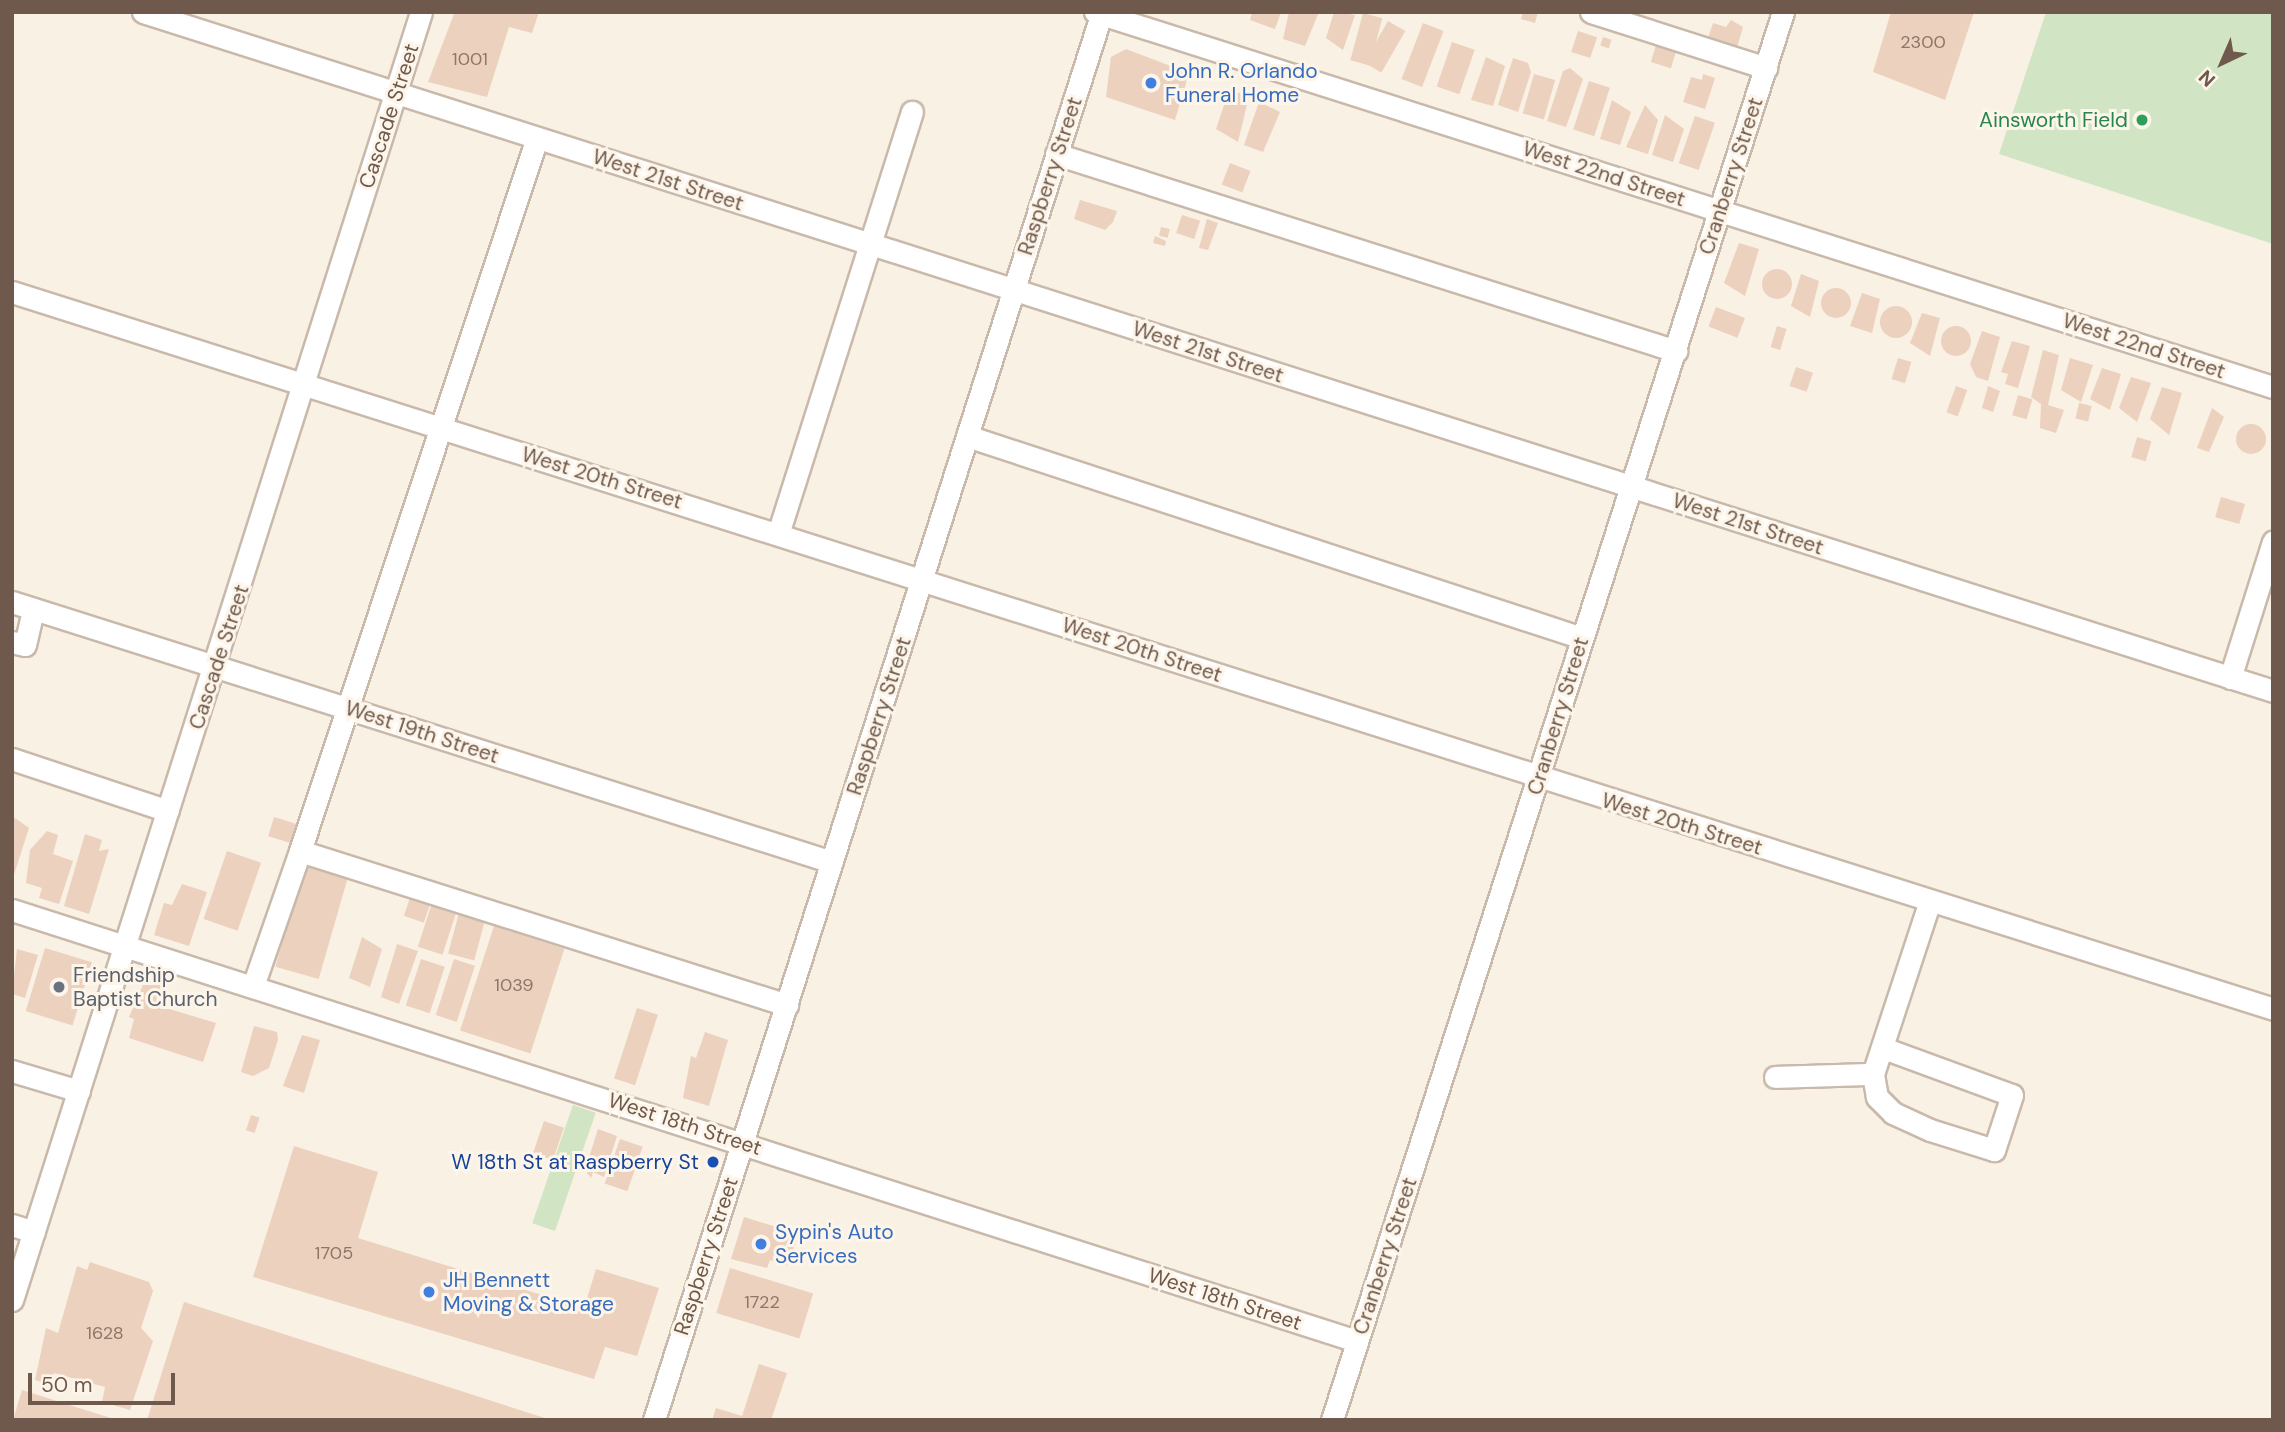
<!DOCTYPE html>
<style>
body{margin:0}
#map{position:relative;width:2285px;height:1432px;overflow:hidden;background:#f9f1e4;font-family:"DM Sans",sans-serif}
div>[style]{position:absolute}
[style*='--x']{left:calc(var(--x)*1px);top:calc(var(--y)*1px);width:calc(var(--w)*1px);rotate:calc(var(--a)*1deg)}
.green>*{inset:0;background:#d1e5c4;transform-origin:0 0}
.building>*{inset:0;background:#ecd1be;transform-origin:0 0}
.round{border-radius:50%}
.roads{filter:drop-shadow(2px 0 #c9b9ab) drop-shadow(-2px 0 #c9b9ab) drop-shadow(0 2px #c9b9ab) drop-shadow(0 -2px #c9b9ab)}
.minor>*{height:21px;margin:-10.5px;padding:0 10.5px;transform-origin:10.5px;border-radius:10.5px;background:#fff}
.dots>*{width:19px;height:19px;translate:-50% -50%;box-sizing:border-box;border:4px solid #fdf5e9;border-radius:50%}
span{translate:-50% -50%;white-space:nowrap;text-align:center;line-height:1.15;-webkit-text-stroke:6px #fdf5e9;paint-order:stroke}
.number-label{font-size:18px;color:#8e7768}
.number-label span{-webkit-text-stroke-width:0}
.shop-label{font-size:21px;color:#366cbe}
.left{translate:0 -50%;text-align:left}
.street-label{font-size:21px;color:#6f594c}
.leisure-label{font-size:21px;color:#27864d}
.right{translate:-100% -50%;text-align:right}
.worship-label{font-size:21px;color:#5b616d}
.transit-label{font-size:21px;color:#164399}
.frame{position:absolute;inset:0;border:14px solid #6f594c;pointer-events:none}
.north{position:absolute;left:2187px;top:28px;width:70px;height:70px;-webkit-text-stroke:5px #fdf5e9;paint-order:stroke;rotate:224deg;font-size:19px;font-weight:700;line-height:28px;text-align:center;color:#6f594c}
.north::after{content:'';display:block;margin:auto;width:24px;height:32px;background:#6f594c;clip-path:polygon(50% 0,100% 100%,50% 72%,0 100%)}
.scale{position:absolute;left:28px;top:1373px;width:147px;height:32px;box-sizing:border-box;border:4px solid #6f594c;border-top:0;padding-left:9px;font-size:21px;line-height:24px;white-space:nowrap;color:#6f594c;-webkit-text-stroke:5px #fdf5e9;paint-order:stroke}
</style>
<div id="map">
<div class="green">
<div style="clip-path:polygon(2046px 12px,2273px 12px,2273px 244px,1999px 154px)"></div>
<div style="left:573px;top:1105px;width:24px;height:125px;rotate:19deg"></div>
</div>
<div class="building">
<div style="clip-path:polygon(539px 12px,532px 33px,509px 27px,487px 97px,428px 82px,454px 14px)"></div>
<div style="clip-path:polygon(1252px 12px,1281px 12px,1275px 29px,1250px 20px)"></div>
<div style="clip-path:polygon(1289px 12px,1319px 12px,1305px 46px,1283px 39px)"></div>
<div style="clip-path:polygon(1334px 12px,1355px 15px,1343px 50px,1326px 38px)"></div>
<div style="clip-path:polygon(1523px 12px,1538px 12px,1535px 23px,1521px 19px)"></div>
<div style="clip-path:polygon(1891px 12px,1974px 12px,1945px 100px,1873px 72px)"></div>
<div style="left:1363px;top:13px;width:20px;height:49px;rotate:15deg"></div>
<div style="clip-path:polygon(1731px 20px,1743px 27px,1736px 51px,1707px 41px,1713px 23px,1726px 27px)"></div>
<div style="left:1388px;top:21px;width:20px;height:48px;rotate:30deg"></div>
<div style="left:1423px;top:23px;width:22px;height:60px;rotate:21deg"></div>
<div style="left:1578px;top:31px;width:20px;height:22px;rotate:18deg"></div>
<div style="left:1603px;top:37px;width:9px;height:9px;rotate:18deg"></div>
<div style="left:1452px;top:42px;width:24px;height:47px;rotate:19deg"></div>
<div style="left:1657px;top:42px;width:21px;height:21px;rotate:17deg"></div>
<div style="clip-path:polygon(1126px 49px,1189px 73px,1175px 120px,1106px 97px,1111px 57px)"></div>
<div style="clip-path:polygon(1486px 57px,1505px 66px,1493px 106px,1471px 100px)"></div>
<div style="clip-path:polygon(1513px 58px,1528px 63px,1531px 72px,1518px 112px,1498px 105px)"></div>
<div style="clip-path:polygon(1570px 68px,1583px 79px,1566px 127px,1547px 121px,1563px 71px)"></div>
<div style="left:1534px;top:74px;width:22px;height:41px;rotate:16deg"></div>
<div style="clip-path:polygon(1703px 74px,1715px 78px,1705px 109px,1683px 102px,1691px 77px,1702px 80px)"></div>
<div style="left:1589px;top:81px;width:22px;height:51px;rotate:18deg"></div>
<div style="clip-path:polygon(1229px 90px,1249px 96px,1238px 142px,1216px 129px)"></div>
<div style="clip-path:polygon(1612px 100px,1631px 112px,1620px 145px,1600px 139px)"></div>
<div style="clip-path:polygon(1259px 102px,1280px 112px,1263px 152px,1244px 145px)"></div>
<div style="clip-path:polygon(1645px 105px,1658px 120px,1648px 154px,1626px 147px)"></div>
<div style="clip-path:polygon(1665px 115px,1684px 129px,1673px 162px,1652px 155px)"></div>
<div style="left:1695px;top:116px;width:21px;height:50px;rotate:19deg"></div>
<div style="left:1230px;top:163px;width:22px;height:23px;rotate:21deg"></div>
<div style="clip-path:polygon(1080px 200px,1117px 211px,1113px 222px,1105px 230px,1074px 219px)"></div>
<div style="left:1182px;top:215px;width:19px;height:19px;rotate:18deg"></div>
<div style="clip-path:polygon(1207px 219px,1218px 223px,1208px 250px,1199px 248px)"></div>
<div style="left:1161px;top:227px;width:9px;height:9px;rotate:13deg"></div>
<div style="clip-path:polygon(1155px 236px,1166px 241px,1165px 246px,1153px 243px)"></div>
<div style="clip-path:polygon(1739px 243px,1759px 249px,1745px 296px,1724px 283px)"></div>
<div class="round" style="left:1762px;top:269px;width:30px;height:30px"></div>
<div style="clip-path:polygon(1801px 274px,1819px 281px,1810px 317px,1791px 306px)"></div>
<div class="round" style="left:1821px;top:288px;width:30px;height:30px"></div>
<div style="clip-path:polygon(1862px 293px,1880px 299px,1872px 333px,1850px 326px)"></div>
<div class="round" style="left:1880px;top:306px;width:32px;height:32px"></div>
<div style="left:1716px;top:307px;width:31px;height:21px;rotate:21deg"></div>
<div style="clip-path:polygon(1922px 313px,1940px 318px,1930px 356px,1910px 343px)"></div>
<div class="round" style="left:1941px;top:326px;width:30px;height:30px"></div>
<div style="left:1777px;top:326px;width:10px;height:22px;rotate:17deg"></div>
<div style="clip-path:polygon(1982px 331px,2000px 337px,1988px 381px,1976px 377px,1970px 364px)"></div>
<div style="clip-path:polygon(2012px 341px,2030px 346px,2018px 388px,2005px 384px,2008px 374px,2001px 372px)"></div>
<div style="clip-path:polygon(2043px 350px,2059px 355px,2048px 405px,2064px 410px,2056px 433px,2040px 428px,2041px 404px,2031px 397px)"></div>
<div style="left:1898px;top:358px;width:14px;height:22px;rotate:17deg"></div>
<div style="clip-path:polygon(2070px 358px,2093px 365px,2081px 402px,2061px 390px)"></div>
<div style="left:1796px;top:367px;width:18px;height:20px;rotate:19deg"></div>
<div style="clip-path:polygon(2102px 368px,2121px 374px,2110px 410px,2090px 399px)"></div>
<div style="clip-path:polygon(2131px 377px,2151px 383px,2137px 422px,2119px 408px)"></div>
<div style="left:1956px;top:386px;width:12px;height:28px;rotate:20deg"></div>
<div style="clip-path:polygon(1988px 386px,2000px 391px,1993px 412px,1982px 408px)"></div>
<div style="clip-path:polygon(2162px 387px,2182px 393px,2169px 435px,2150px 419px)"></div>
<div style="left:2018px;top:395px;width:15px;height:21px;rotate:16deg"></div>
<div style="left:2079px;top:403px;width:13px;height:16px;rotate:13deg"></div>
<div style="clip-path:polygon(2212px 408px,2224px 417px,2209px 452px,2197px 448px)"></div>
<div class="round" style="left:2236px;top:424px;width:30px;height:30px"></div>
<div style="left:2137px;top:437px;width:15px;height:21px;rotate:16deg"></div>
<div style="left:2221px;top:497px;width:25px;height:21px;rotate:16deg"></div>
<div style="left:274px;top:817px;width:27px;height:20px;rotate:17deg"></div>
<div style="clip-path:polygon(15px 818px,29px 828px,13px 878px,12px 823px)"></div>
<div style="clip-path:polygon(47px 831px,58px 835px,53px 854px,73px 861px,59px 904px,39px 898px,42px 888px,26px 883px,30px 850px)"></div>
<div style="clip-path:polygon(85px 834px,102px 840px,99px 851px,109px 849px,89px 914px,64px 906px)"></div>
<div style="left:227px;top:851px;width:36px;height:72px;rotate:19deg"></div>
<div style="left:306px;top:860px;width:45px;height:111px;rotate:16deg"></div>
<div style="clip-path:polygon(182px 884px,207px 892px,189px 946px,154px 935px,164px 903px,172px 905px)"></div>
<div style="left:411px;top:895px;width:21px;height:22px;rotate:19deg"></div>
<div style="left:432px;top:903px;width:26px;height:46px;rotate:18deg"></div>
<div style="left:460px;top:909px;width:27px;height:46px;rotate:15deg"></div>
<div style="left:494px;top:926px;width:74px;height:110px;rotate:18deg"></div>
<div style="clip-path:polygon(362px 937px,382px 949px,370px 987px,349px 978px)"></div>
<div style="clip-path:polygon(397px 944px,418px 951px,399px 1004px,381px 997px)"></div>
<div style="left:45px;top:948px;width:49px;height:66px;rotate:17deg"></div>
<div style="clip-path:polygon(17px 949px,38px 955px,25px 998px,12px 994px)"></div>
<div style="left:421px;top:959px;width:25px;height:49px;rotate:18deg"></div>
<div style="left:454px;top:959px;width:22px;height:59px;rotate:18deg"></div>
<div style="clip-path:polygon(146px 978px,162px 984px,156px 1005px,216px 1023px,203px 1062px,129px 1038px,134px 1019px,129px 1017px)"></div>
<div style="left:637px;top:1008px;width:22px;height:74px;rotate:18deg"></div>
<div style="clip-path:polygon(254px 1026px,277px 1032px,278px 1040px,269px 1068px,253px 1076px,241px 1072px)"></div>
<div style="clip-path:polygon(705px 1032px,728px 1040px,709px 1106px,683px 1098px,691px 1056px,696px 1058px)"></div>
<div style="clip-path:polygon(302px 1035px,320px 1040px,304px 1093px,283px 1086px)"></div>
<div style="left:251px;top:1115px;width:9px;height:16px;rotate:18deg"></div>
<div style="left:544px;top:1121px;width:21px;height:34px;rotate:19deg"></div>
<div style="clip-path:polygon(598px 1129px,617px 1136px,604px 1177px,593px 1172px,591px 1178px,585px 1170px)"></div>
<div style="left:620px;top:1139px;width:24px;height:47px;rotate:19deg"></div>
<div style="clip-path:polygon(294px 1146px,378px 1172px,358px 1238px,584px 1308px,596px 1269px,659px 1288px,637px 1356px,605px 1347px,594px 1379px,253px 1277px)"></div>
<div style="clip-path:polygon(744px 1217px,799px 1234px,787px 1265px,770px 1260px,767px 1268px,731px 1259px)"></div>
<div style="clip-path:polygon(90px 1262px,149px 1282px,153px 1291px,141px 1328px,153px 1341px,130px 1410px,102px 1402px,105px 1387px,54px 1373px,51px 1385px,35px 1380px,46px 1328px,58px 1333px,77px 1266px,87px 1270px)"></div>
<div style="left:730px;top:1268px;width:87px;height:47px;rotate:17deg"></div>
<div style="clip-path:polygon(184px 1302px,548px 1419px,547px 1420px,147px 1420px)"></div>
<div style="clip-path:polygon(759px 1364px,787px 1373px,771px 1420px,712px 1420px,716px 1408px,742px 1416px)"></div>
<div style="clip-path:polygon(22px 1390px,114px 1419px,114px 1420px,13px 1420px)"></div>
</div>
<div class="roads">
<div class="minor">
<div style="--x:143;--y:12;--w:2236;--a:17.68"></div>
<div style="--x:1095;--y:12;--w:1236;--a:17.66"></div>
<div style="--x:1591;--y:12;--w:184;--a:17.7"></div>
<div style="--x:537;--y:138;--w:751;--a:108.39"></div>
<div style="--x:300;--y:851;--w:511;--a:17.55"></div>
<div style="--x:1056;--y:154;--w:651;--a:17.63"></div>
<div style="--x:12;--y:292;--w:2372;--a:17.59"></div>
<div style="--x:967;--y:436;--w:647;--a:18.18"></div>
<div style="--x:778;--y:534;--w:443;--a:-72.4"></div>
<div style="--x:12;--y:602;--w:860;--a:17.59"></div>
<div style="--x:12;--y:642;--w:13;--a:13"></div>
<div style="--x:25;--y:645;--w:37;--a:-77"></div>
<div style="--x:2230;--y:678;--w:143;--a:-72.5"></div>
<div style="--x:12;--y:759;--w:164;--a:18.4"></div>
<div style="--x:12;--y:910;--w:1412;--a:17.77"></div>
<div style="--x:253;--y:986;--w:143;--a:-70.8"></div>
<div style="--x:1886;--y:1049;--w:134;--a:20.1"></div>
<div style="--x:2012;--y:1095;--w:58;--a:108.1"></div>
<div style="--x:1994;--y:1150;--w:67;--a:-162.6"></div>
<div style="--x:1930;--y:1130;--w:41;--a:-155.3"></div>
<div style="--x:1893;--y:1113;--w:23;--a:-135"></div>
<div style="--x:1877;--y:1097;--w:23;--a:-100"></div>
<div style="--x:1873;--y:1074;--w:182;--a:-71.8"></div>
<div style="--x:12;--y:1071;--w:70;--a:16.6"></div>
<div style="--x:1775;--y:1077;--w:98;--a:-1.8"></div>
<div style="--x:12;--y:1225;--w:23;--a:18"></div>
<div style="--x:12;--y:1300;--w:1351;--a:-72.38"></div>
<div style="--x:654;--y:1420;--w:1478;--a:-72.35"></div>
<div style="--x:1332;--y:1420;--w:1478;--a:-72.24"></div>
</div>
</div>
<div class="dots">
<div style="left:1151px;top:83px;background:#3f7fe0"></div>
<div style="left:2142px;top:120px;background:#2e9e5b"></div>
<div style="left:59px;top:987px;background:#6b7280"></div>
<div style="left:713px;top:1162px;background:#1a4fb4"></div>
<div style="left:761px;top:1244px;background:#3f7fe0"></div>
<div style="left:429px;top:1292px;background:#3f7fe0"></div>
</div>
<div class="number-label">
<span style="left:1923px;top:42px">2300</span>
<span style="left:470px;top:59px">1001</span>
<span style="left:514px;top:985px">1039</span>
<span style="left:334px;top:1253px">1705</span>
<span style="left:762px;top:1302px">1722</span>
<span style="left:105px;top:1333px">1628</span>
</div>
<div class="shop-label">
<span class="left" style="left:1165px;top:83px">John R. Orlando<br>Funeral Home</span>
<span class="left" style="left:775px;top:1244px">Sypin's Auto<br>Services</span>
<span class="left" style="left:443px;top:1292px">JH Bennett<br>Moving &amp; Storage</span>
</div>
<div class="street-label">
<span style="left:389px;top:116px;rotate:-72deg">Cascade Street</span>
<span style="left:1604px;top:174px;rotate:18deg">West 22nd Street</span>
<span style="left:1050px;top:176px;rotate:-72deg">Raspberry Street</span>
<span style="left:1731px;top:176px;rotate:-72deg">Cranberry Street</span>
<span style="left:668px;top:180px;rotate:18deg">West 21st Street</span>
<span style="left:2144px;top:346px;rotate:18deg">West 22nd Street</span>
<span style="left:1208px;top:352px;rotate:18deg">West 21st Street</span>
<span style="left:602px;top:478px;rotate:17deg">West 20th Street</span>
<span style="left:1748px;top:524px;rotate:18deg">West 21st Street</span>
<span style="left:1142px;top:650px;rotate:18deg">West 20th Street</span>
<span style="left:219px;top:657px;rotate:-72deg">Cascade Street</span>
<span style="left:879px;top:716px;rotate:-72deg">Raspberry Street</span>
<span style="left:1558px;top:716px;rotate:-73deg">Cranberry Street</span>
<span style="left:422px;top:732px;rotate:18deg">West 19th Street</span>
<span style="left:1682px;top:824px;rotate:17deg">West 20th Street</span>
<span style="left:685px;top:1124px;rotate:18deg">West 18th Street</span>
<span style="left:706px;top:1256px;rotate:-72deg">Raspberry Street</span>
<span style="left:1385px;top:1256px;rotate:-72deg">Cranberry Street</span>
<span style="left:1225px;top:1299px;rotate:18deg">West 18th Street</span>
</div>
<div class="leisure-label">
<span class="right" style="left:2128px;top:120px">Ainsworth Field</span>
</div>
<div class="worship-label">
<span class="left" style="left:73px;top:987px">Friendship<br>Baptist Church</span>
</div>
<div class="transit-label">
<span class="right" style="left:699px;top:1162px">W 18th St at Raspberry St</span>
</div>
<div class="frame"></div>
<div class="north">N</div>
<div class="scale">50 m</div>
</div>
